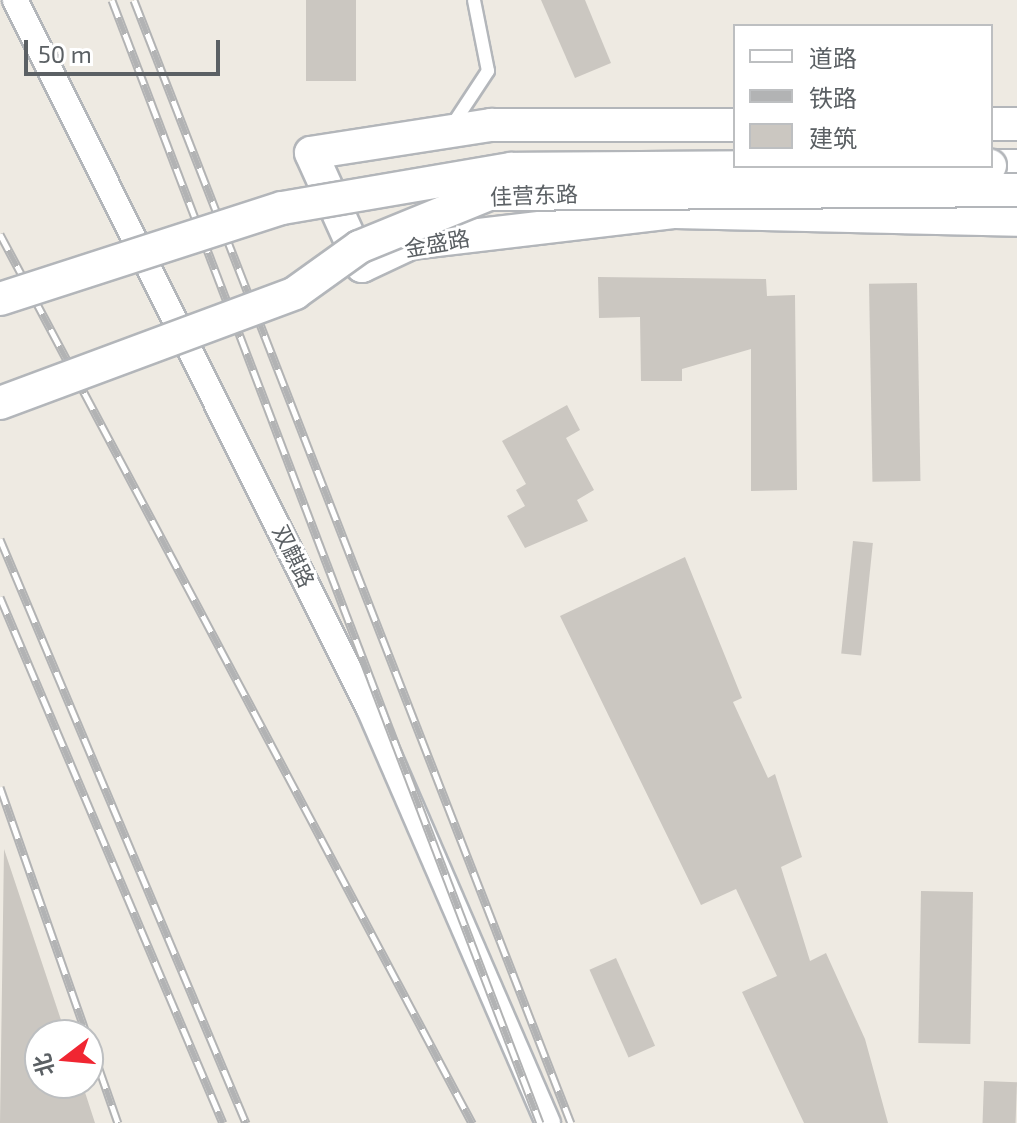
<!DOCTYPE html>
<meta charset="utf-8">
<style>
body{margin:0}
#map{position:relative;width:1017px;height:1123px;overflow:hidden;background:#eeeae2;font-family:"Exo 2","Noto Sans SC",sans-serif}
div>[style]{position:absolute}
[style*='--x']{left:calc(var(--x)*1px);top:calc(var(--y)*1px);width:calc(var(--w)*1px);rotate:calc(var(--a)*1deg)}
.building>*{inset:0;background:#cbc7c1;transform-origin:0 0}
.roads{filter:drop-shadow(2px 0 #b3b6ba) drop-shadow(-2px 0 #b3b6ba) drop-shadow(0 2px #b3b6ba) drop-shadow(0 -2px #b3b6ba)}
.service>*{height:12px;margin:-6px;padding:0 6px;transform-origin:6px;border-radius:6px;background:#fff}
.minor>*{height:24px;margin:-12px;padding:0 12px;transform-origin:12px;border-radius:12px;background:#fff}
.tertiary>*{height:32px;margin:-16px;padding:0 16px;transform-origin:16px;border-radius:16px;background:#fff}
.rail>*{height:9px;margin-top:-4.5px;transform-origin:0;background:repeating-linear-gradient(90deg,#fff 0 18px,#b2b3b4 0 36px);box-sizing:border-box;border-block:2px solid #b2b3b4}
.bridges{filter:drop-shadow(2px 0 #b3b6ba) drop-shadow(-2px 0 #b3b6ba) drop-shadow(0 2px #b3b6ba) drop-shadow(0 -2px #b3b6ba)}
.tertiary-bridge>*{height:32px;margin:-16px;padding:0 16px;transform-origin:16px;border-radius:16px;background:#fff}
span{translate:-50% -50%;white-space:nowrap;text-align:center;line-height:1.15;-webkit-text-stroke:6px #fff;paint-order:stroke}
.street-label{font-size:22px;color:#5b6064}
.legend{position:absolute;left:733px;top:24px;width:260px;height:144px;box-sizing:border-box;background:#fff;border:2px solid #bdbfc1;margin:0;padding:10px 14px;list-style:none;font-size:24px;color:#5b6064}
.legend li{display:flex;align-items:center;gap:16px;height:40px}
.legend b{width:40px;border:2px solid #bdbfc1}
.north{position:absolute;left:24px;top:1019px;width:80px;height:80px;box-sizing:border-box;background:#fff;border:2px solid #bdbfc1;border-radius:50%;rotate:254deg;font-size:22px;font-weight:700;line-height:32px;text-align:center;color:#5b6064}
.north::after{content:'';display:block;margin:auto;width:28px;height:36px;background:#f02632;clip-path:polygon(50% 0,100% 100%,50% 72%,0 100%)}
.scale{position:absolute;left:24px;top:40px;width:196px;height:36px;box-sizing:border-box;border:4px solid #5b6064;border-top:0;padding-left:10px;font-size:24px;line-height:28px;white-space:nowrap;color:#5b6064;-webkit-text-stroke:6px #fff;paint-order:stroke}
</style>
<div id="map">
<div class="building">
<div style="left:306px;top:0;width:50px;height:81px"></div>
<div style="clip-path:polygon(541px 0,585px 0,611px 63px,575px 78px)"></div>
<div style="clip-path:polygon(598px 277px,766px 279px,767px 296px,795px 295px,797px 490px,751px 491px,751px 349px,682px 369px,682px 381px,641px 381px,640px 317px,599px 318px)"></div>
<div style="left:917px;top:283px;width:198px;height:48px;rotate:89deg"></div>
<div style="clip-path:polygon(567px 405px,580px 430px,566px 438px,594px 490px,577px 500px,588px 521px,525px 548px,507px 516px,525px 506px,516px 490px,526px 484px,502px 441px)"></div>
<div style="left:853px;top:541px;width:20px;height:113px;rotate:6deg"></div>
<div style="clip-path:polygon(685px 557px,742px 698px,733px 702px,768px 778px,775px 774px,802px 857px,781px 867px,810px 961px,826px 953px,865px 1039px,888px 1123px,804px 1123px,742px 992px,777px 976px,736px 889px,701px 905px,560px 616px)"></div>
<div style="clip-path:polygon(4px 849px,66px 1035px,40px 1035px,40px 1083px,82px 1083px,95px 1123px,0 1123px)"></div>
<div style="left:921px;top:891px;width:52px;height:152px;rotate:1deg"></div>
<div style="left:616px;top:958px;width:96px;height:29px;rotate:66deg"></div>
<div style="left:984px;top:1081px;width:33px;height:42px;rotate:2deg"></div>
</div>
<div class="roads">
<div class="service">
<div style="--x:461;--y:125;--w:7;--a:-146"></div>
<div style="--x:455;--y:121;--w:60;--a:-56.6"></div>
<div style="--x:488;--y:71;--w:72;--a:-101.2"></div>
</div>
<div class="minor">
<div style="--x:15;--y:0;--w:792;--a:63.47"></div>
<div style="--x:369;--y:709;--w:451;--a:66.6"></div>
</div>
<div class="tertiary">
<div style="--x:991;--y:124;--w:26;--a:0"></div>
<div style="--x:735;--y:125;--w:244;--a:180"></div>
<div style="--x:491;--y:125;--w:182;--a:171.2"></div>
<div style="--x:311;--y:153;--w:124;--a:65.7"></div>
<div style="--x:362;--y:266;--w:54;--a:-25.1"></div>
<div style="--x:411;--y:243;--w:266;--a:-6.7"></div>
<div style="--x:675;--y:212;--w:342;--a:1.3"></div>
<div style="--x:991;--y:166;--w:26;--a:0"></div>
</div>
</div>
<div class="rail">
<div style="--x:112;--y:0;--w:1202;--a:69.14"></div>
<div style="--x:134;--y:0;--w:1205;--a:68.74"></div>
<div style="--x:0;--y:234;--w:1007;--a:62.03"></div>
<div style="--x:0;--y:539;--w:634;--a:67.16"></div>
<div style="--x:0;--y:597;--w:571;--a:67.03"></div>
<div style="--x:0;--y:787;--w:263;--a:70.7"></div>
<div style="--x:88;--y:1037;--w:91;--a:70.8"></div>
</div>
<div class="bridges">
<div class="tertiary-bridge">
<div style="--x:0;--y:299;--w:296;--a:-17.9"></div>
<div style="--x:282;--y:208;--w:232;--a:-9.7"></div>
<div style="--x:511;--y:169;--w:479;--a:-0.4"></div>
<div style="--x:0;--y:403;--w:315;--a:-20.4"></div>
<div style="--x:295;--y:293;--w:79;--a:-35.7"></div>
<div style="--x:359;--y:247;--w:140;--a:-22.2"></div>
<div style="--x:489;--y:194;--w:528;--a:-0.43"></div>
</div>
</div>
<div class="street-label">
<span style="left:534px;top:195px;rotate:-2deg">佳营东路</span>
<span style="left:437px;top:243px;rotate:-10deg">金盛路</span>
<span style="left:294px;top:556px;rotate:64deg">双麒路</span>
</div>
<ul class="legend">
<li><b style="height:10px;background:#fff"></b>道路</li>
<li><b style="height:10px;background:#b2b3b4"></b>铁路</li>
<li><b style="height:22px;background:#cbc7c1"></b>建筑</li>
</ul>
<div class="north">北</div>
<div class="scale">50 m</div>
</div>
